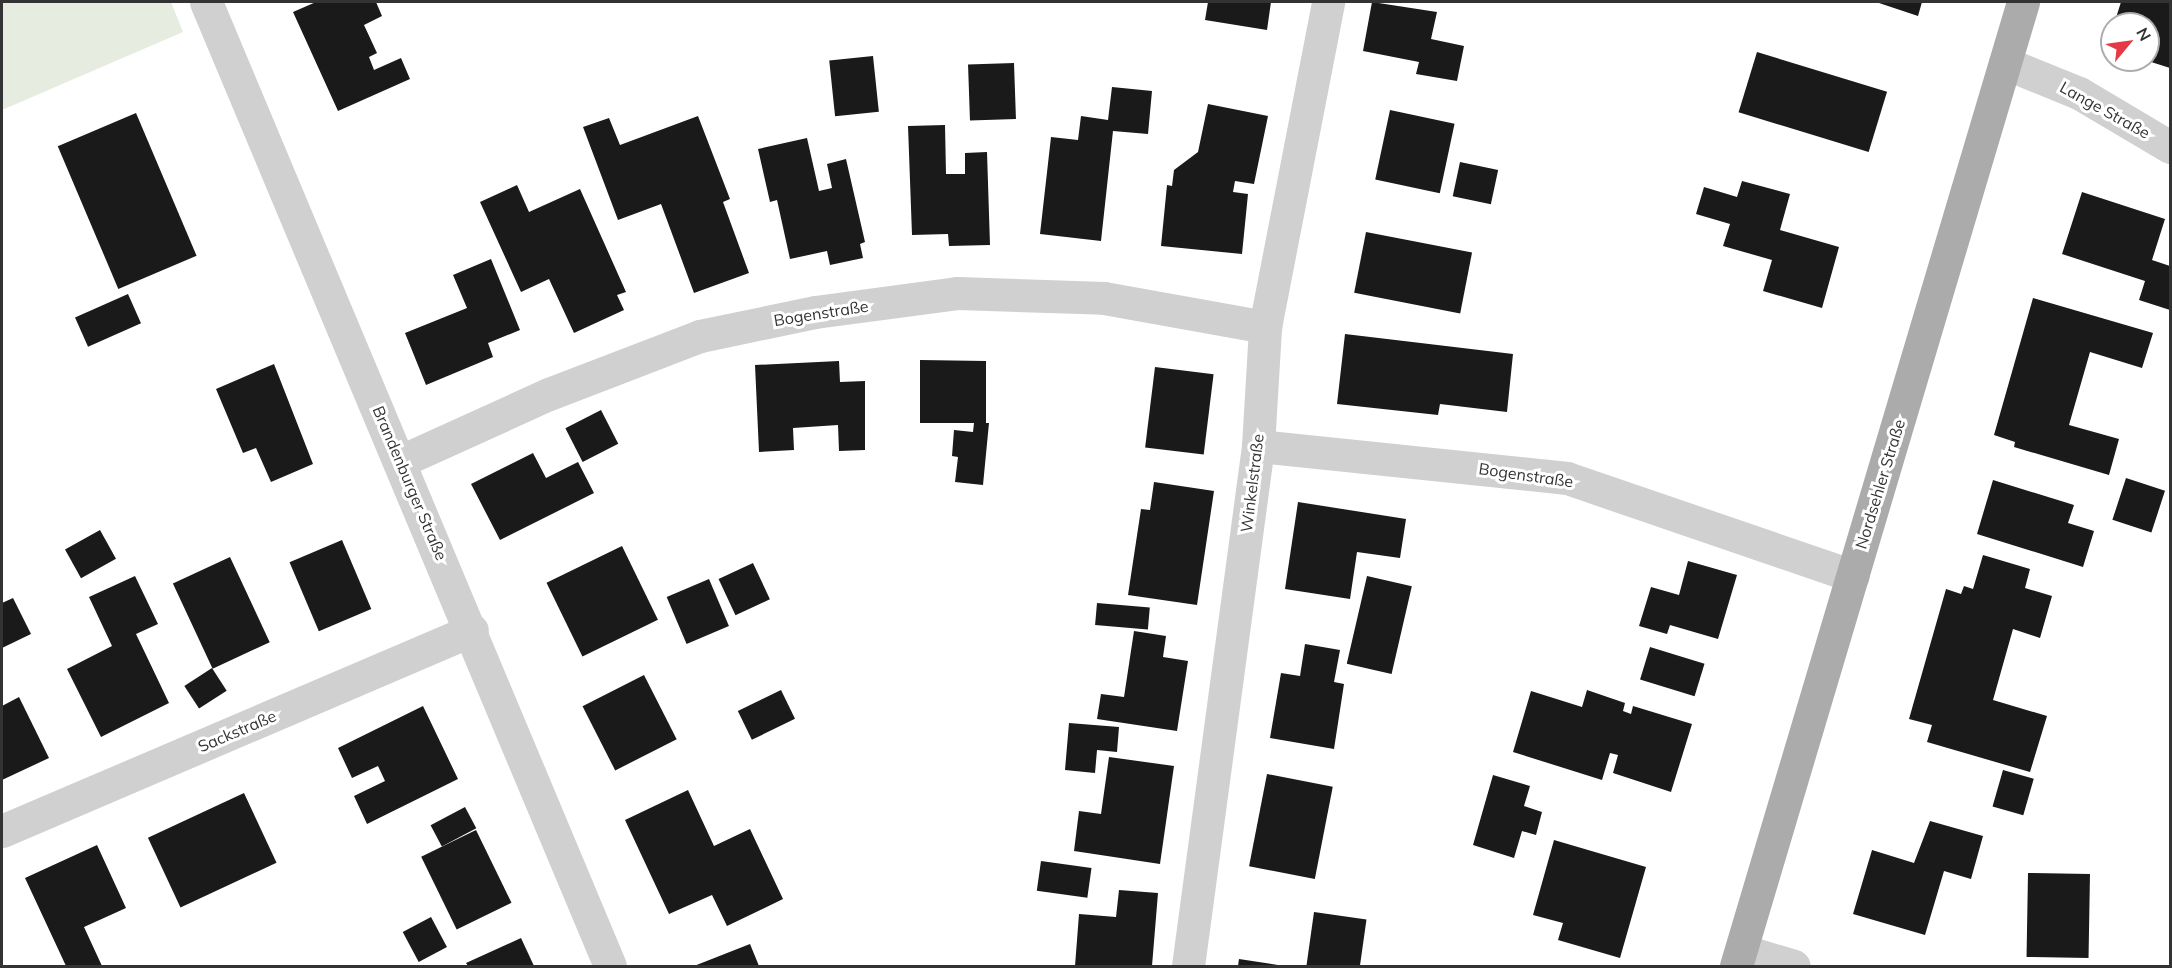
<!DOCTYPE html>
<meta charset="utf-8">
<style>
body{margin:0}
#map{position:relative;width:2172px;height:968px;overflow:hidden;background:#fff;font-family:Mulish,sans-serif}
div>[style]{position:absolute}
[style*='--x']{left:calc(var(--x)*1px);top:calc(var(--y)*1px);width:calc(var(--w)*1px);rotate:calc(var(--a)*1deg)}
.green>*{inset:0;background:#e6ecdf}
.building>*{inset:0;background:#1a1a1a;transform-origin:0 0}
.minor>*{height:33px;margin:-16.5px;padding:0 16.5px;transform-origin:16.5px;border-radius:16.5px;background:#d0d0d0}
.major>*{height:33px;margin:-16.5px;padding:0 16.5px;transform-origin:16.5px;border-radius:16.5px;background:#ababab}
span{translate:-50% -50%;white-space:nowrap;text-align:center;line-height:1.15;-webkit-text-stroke:6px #fff;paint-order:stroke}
.street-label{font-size:16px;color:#333}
.frame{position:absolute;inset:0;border:3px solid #333;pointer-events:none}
.north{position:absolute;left:2100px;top:12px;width:60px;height:60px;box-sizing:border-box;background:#fff;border:2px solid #adadad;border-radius:50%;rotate:61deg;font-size:16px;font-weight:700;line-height:24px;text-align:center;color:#333}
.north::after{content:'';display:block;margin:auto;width:21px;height:27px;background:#e63946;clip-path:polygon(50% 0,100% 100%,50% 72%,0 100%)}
</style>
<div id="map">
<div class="green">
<div style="clip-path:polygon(2px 2px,171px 2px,183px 32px,2px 110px)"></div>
</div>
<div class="building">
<div style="clip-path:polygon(316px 2px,376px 2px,382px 16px,364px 25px,377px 53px,369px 57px,374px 70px,401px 58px,410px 79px,338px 111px,293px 12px)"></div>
<div style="clip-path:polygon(1208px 2px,1271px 2px,1267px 30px,1205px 20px)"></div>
<div style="clip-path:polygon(1372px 2px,1437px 12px,1431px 39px,1464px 46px,1457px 81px,1416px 74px,1419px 62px,1363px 51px)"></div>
<div style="clip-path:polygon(1876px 2px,1922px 2px,1918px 16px)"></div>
<div style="clip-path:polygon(2121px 2px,2170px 2px,2170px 68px,2148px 61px,2148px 24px,2114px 24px)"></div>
<div style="left:1757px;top:52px;width:136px;height:63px;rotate:17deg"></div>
<div style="left:873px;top:56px;width:56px;height:44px;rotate:84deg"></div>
<div style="left:1014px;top:63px;width:56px;height:46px;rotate:88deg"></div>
<div style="clip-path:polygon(1112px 87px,1152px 91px,1148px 134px,1113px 131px,1101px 241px,1040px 234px,1051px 137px,1078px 140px,1081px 116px,1108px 120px)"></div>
<div style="clip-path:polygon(1208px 104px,1268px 116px,1254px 184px,1235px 181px,1233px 192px,1248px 194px,1242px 254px,1161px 246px,1167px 185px,1172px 186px,1174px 170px,1198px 152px)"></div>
<div style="left:1390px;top:110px;width:66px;height:71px;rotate:12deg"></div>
<div style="left:136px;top:113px;width:155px;height:85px;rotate:67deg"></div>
<div style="clip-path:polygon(698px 116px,730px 199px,723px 202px,749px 273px,694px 293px,661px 204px,618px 220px,583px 127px,609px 118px,620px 145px)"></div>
<div style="clip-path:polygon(945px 125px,946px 174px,965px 174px,965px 153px,987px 152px,990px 245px,949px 246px,948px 234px,912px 235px,908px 126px)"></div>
<div style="clip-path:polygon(807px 138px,819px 191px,832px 188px,827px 164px,846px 159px,865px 242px,860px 244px,863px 258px,830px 265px,827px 251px,790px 259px,777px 200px,770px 202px,758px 149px)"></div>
<div style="left:1460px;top:162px;width:39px;height:35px;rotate:12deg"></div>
<div style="clip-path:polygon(1742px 181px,1790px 194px,1780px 230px,1839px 247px,1822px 308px,1763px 291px,1772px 260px,1723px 246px,1730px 224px,1696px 214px,1704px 187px,1737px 197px)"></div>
<div style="clip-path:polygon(517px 185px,529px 212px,580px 189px,626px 292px,617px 295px,624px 310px,574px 333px,549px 279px,521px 292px,480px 202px)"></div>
<div style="clip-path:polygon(2082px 192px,2165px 219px,2152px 260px,2170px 266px,2170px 310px,2139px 300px,2145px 281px,2062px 254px)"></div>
<div style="left:1366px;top:232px;width:108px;height:62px;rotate:11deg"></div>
<div style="clip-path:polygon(491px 259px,520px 330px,488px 343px,493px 357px,426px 385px,405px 333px,467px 308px,453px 275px)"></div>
<div style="left:128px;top:294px;width:32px;height:58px;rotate:66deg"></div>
<div style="clip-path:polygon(2033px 298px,2153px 333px,2142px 368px,2090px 352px,2069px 425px,2119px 439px,2109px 475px,2014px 447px,2015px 442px,1994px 435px)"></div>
<div style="clip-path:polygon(1345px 334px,1513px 354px,1507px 412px,1440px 404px,1438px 415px,1337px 404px)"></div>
<div style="clip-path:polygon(920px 360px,986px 361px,986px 423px,989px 423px,983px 485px,955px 482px,958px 457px,952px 456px,954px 430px,973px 432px,974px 423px,920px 423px)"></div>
<div style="clip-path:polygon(839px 361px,840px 382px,865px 381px,865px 450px,839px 451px,838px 425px,793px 428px,794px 450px,759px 452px,755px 365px)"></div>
<div style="clip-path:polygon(274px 364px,313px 464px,271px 482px,256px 448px,243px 453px,216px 389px)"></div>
<div style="left:1155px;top:367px;width:59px;height:81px;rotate:7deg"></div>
<div style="left:601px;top:410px;width:38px;height:40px;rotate:63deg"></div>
<div style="clip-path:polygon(533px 453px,546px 478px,578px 462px,594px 493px,500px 540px,471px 484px)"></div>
<div style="left:2126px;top:478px;width:41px;height:44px;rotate:18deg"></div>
<div style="clip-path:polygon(1993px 480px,2074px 505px,2068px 523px,2094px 531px,2083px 567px,1977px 534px)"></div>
<div style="clip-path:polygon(1154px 482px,1214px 491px,1197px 605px,1128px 595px,1141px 509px,1150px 510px)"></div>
<div style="clip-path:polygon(1298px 502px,1406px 519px,1400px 558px,1357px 552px,1350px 599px,1285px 589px)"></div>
<div style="left:100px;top:530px;width:33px;height:40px;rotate:61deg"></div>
<div style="left:342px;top:540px;width:75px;height:57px;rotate:67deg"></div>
<div style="left:622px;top:546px;width:82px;height:84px;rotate:64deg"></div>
<div style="clip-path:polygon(1983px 555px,2030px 569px,2025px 588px,2052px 596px,2040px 638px,2013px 629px,1993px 700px,2047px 716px,2030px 772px,1927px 742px,1932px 725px,1909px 719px,1946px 589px,1961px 594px,1964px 586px,1973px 589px)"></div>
<div style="left:230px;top:557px;width:94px;height:63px;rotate:65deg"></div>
<div style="clip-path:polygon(1688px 561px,1737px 575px,1718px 639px,1670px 625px,1667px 634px,1639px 626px,1651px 587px,1679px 595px)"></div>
<div style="left:753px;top:563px;width:40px;height:38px;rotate:65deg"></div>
<div style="clip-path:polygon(135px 576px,158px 624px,136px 634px,169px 703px,101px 737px,67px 669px,112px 646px,89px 597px)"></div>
<div style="left:1367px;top:576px;width:46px;height:90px;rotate:13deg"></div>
<div style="left:709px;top:579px;width:51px;height:46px;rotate:67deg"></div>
<div style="clip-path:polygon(13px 598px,31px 634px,2px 648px,2px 603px)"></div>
<div style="left:1097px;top:603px;width:53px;height:22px;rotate:5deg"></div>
<div style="clip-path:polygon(1134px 631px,1166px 636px,1163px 657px,1188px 661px,1177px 731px,1097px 719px,1101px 694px,1124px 697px)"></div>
<div style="clip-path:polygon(1305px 644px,1340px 650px,1334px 682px,1344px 684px,1334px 749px,1270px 738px,1281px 673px,1300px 676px)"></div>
<div style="left:1650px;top:647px;width:57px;height:34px;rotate:17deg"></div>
<div style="left:212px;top:668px;width:27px;height:33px;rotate:57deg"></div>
<div style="left:644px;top:675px;width:72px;height:69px;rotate:63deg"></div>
<div style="left:781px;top:690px;width:32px;height:48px;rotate:64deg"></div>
<div style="clip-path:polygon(1587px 690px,1625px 703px,1623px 711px,1631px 714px,1633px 706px,1692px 724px,1671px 792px,1613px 773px,1618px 755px,1610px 753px,1602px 780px,1513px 752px,1531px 691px,1582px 707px)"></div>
<div style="clip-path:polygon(19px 697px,49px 758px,2px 780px,2px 706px)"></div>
<div style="clip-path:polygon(423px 706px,458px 779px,367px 824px,354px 796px,385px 781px,378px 766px,352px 778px,338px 748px)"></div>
<div style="clip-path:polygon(1069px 723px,1119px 727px,1117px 752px,1097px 750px,1095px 773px,1065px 770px)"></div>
<div style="clip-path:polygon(1109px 757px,1174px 766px,1160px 864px,1074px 851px,1079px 811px,1101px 814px)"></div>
<div style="left:2003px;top:770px;width:32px;height:38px;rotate:16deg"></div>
<div style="left:1267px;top:774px;width:67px;height:94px;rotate:11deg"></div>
<div style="clip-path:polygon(1493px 775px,1530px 786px,1524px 806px,1542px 812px,1536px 835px,1522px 831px,1514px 858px,1473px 845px)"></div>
<div style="clip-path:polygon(688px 790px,714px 846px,750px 829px,783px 899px,727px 926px,712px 895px,669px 914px,625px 820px)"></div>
<div style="left:244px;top:793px;width:77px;height:106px;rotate:65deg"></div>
<div style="left:465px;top:807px;width:24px;height:39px;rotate:62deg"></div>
<div style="clip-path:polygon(1930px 821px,1983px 836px,1971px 879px,1944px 871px,1925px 935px,1853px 914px,1872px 850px,1914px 863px)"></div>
<div style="left:476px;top:830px;width:81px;height:61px;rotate:64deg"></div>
<div style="clip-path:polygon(1554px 840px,1646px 867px,1620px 958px,1558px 940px,1563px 923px,1533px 915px)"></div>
<div style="clip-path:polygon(97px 845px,126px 908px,84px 927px,102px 966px,66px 966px,25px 878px)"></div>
<div style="left:1041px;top:861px;width:51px;height:30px;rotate:8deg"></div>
<div style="left:2028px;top:873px;width:62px;height:84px;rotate:1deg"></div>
<div style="clip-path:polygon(1119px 890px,1158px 893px,1152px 966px,1075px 966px,1079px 914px,1116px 917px)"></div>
<div style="left:1314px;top:912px;width:53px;height:54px;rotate:8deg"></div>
<div style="left:431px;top:917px;width:34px;height:32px;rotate:62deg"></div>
<div style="clip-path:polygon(521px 938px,534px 966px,468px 966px,466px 963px)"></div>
<div style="clip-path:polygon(750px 944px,759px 966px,694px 966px)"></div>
<div style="clip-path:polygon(1239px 959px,1278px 965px,1278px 966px,1238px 966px)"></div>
</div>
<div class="minor">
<div style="--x:206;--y:2;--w:1045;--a:67.26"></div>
<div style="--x:2005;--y:63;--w:80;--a:22.1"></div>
<div style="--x:2079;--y:93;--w:106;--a:30.7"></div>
<div style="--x:1258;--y:446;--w:311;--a:5.9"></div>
<div style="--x:1567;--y:478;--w:302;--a:18.9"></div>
<div style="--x:401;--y:461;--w:162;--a:-24.4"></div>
<div style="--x:549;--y:394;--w:162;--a:-21"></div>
<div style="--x:700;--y:336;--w:117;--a:-11.8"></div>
<div style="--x:815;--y:312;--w:143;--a:-7.6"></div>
<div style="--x:957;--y:293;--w:147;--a:1.9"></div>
<div style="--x:1104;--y:298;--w:164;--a:10.2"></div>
<div style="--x:2;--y:831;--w:511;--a:-23.15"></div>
<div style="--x:1741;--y:950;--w:55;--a:16.8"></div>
<div style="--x:1188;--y:966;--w:525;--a:-82.33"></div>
<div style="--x:1258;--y:446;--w:119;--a:-86.6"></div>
<div style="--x:1265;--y:327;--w:331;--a:-79"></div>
</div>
<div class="major">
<div style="--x:1736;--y:966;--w:1006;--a:-73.42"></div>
</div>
<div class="street-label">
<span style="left:2105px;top:110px;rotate:29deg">Lange Straße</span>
<span style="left:821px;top:313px;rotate:-9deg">Bogenstraße</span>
<span style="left:1526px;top:475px;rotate:8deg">Bogenstraße</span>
<span style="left:410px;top:483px;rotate:67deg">Brandenburger Straße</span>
<span style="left:1252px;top:483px;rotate:-83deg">Winkelstraße</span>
<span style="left:1880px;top:484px;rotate:-73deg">Nordsehler Straße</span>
<span style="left:237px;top:731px;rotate:-23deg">Sackstraße</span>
</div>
<div class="frame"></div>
<div class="north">N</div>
</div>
